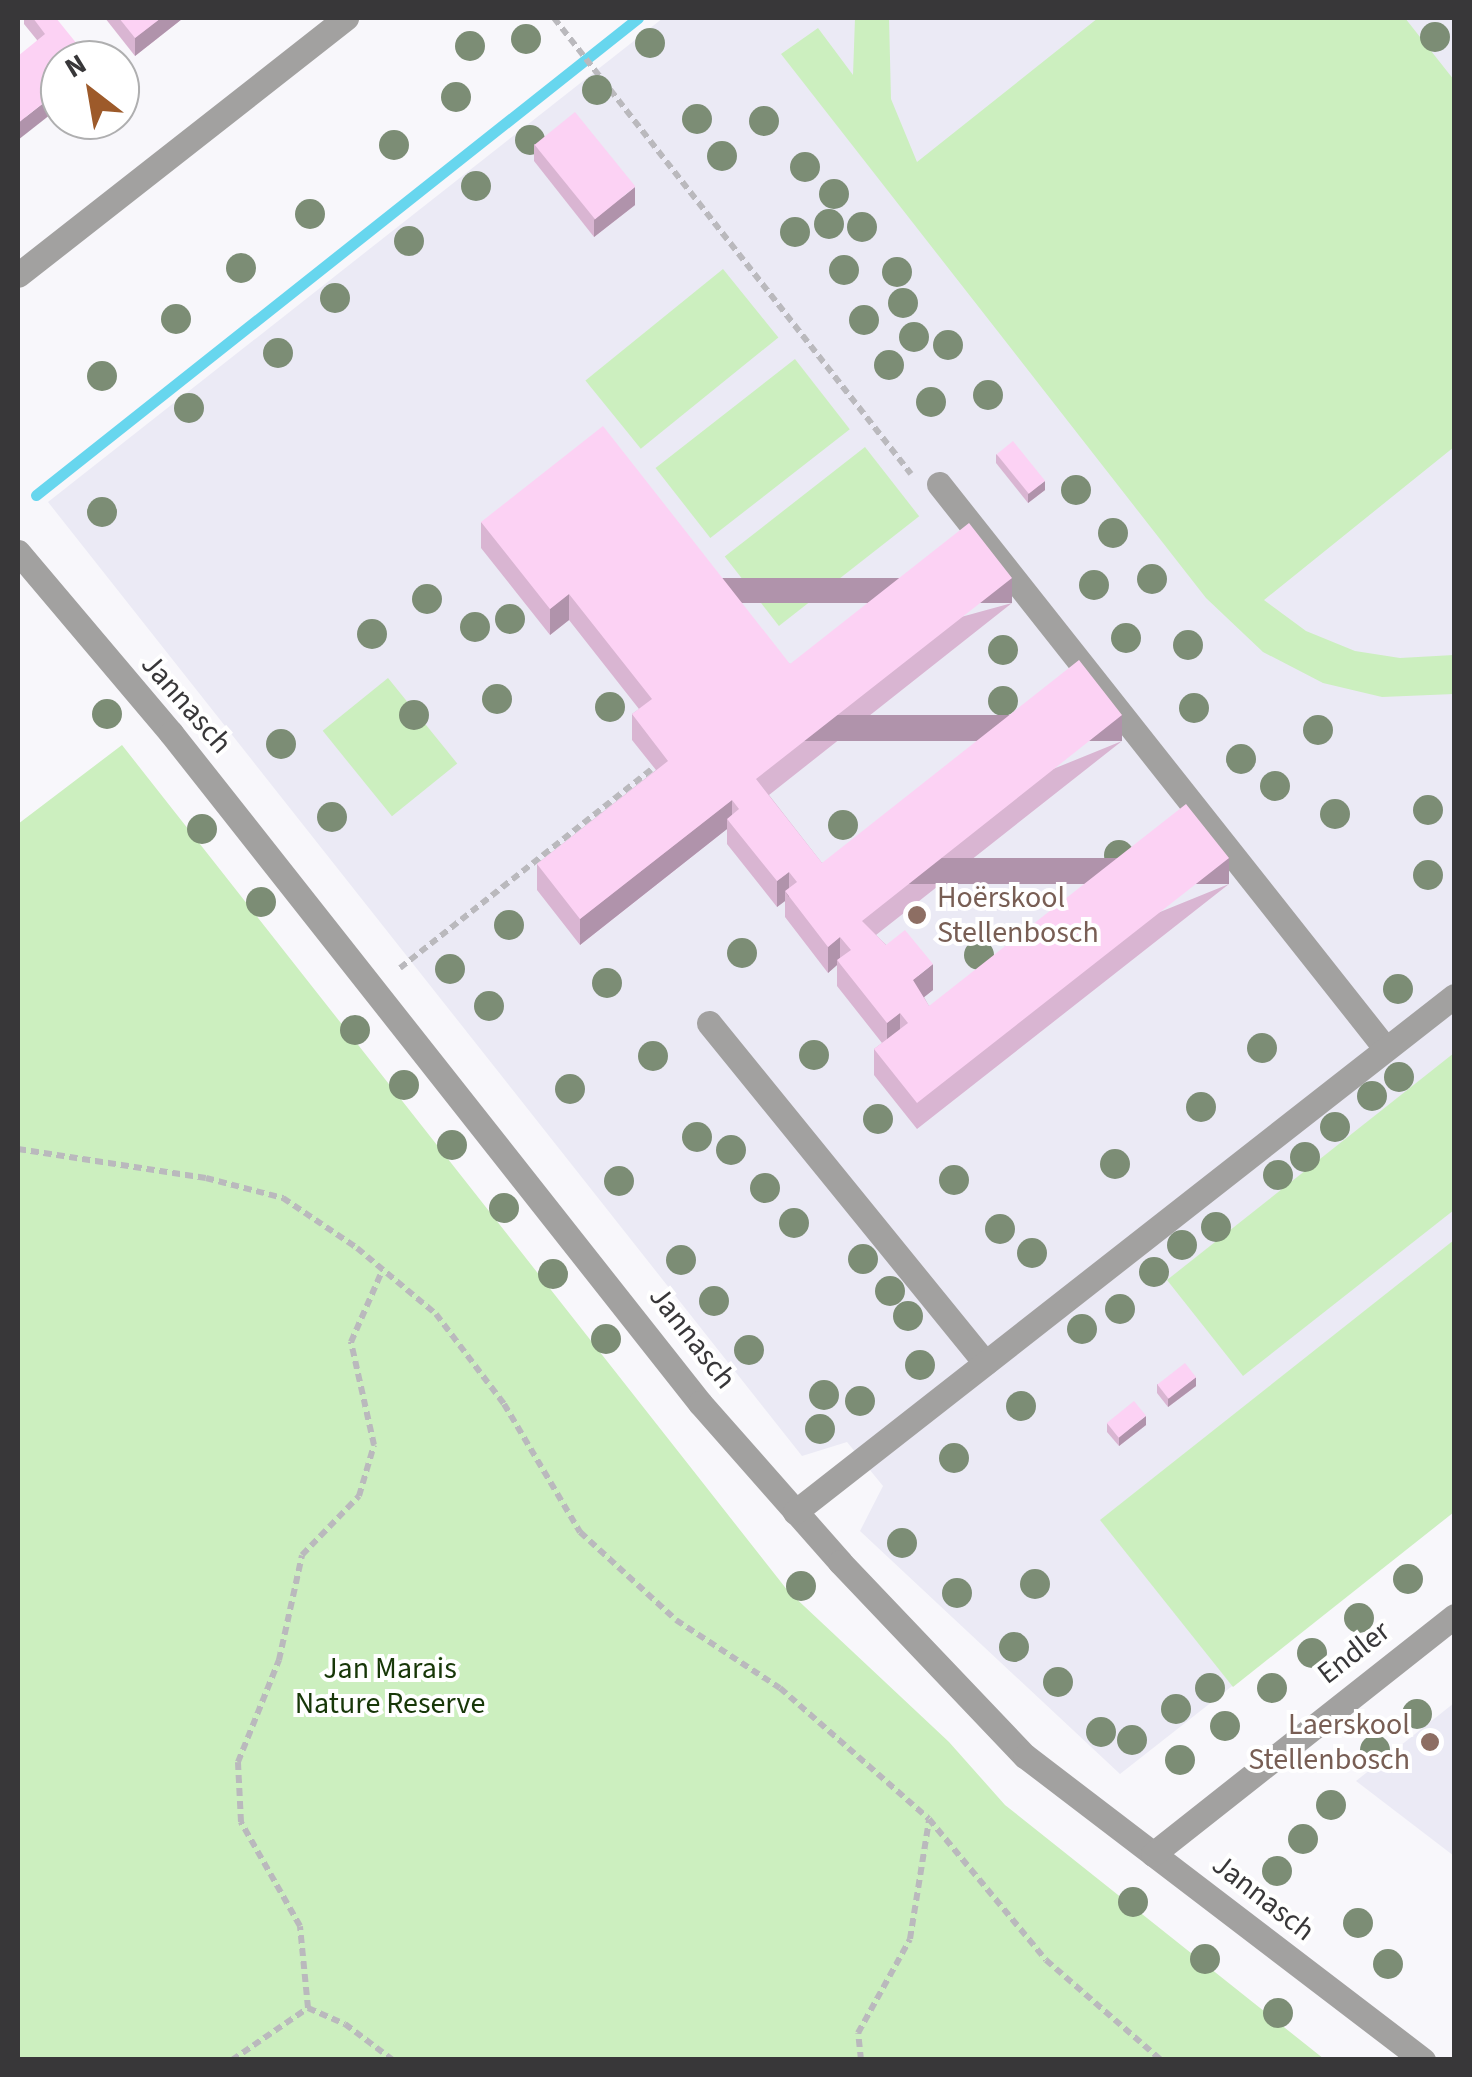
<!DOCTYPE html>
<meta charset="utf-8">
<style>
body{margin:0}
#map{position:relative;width:1472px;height:2077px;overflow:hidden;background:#f8f7fb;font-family:"Source Sans 3",sans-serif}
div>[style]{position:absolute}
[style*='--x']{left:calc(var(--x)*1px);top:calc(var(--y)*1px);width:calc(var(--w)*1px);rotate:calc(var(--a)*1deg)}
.built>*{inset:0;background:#ebeaf5}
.green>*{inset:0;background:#ccefbf;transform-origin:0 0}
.stream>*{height:11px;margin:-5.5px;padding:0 5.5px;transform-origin:5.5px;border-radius:5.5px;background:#67d6ee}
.path>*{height:6px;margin-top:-3px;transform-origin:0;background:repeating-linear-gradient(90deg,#bab9bd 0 8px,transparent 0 13px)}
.minor>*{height:25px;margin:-12.5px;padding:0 12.5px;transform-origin:12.5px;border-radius:12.5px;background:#a2a1a0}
.trees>*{width:30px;height:30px;margin:-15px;border-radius:50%;background:#7c8d75}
.wall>*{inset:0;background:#d9b5d2}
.shaded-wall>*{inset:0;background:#b093ab;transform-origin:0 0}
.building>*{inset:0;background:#fcd2f4;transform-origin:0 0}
.dots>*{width:28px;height:28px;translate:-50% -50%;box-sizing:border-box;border:5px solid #fff;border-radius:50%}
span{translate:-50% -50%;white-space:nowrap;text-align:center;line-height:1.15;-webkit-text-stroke:8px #fff;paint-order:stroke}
.street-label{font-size:30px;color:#383739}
.education-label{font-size:30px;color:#785e54}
.left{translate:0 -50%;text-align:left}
.right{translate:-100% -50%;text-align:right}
.park-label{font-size:30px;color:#173708}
.frame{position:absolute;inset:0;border:20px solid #383739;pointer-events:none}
.north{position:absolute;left:40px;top:40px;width:100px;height:100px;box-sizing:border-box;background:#fff;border:2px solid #afafb0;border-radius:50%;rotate:329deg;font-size:28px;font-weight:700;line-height:40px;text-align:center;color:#383739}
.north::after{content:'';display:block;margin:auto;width:35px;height:45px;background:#9d5a2a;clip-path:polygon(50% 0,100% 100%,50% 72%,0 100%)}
</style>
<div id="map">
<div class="built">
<div style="clip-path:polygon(663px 18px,1454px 18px,1454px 1512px,1120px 1774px,860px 1531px,883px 1486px,847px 1442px,802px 1456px,48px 502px)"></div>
<div style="clip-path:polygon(1454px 1703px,1454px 1856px,1356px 1781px)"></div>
</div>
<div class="green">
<div style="clip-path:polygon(855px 18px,889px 18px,891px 99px,917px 162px,1098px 18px,1405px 18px,1454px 80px,1454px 447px,1264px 600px,1306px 631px,1355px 651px,1400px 658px,1454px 655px,1454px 694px,1382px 697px,1323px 683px,1263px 652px,1206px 598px,781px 54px,818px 28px,853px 75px)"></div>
<div style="left:723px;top:269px;width:88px;height:177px;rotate:51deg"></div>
<div style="left:795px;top:359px;width:89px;height:177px;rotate:52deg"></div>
<div style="left:865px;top:447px;width:88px;height:178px;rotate:52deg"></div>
<div style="left:388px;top:678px;width:110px;height:84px;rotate:51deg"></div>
<div style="clip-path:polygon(122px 745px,788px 1591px,949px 1742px,1005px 1805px,1324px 2059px,18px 2059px,18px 824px)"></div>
<div style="clip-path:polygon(1454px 1053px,1454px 1210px,1243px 1376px,1167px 1280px)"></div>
<div style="clip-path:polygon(1454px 1240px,1454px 1512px,1233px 1687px,1100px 1520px)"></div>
</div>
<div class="stream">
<div style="--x:36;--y:495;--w:768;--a:-38.39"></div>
</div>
<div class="path">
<div style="--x:554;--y:18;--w:579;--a:51.94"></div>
<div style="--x:400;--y:968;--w:320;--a:-38.3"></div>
<div style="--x:18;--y:1149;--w:190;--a:8.8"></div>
<div style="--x:206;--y:1178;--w:80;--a:14.6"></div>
<div style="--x:283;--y:1198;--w:89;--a:34"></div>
<div style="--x:357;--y:1248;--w:103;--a:39.9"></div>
<div style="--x:436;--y:1314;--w:113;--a:52.9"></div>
<div style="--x:504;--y:1404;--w:149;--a:59.3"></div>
<div style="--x:580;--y:1532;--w:130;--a:42.5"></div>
<div style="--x:676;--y:1620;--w:124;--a:33.2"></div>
<div style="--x:780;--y:1688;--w:198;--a:41.3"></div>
<div style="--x:929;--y:1819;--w:183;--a:50.3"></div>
<div style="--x:1046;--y:1960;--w:152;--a:41"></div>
<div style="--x:308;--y:2008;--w:82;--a:-95.6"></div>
<div style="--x:300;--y:1926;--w:120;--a:-119.6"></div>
<div style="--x:241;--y:1822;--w:60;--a:-92.9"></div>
<div style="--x:238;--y:1762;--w:110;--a:-68.1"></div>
<div style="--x:279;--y:1660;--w:107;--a:-77.6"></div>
<div style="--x:302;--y:1555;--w:82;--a:-46"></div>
<div style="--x:359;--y:1496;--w:53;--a:-73.6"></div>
<div style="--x:374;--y:1445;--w:106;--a:-102.6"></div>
<div style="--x:351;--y:1342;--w:77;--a:-66.4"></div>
<div style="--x:232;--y:2060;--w:92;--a:-34.4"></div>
<div style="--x:308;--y:2008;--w:40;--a:23.4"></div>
<div style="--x:345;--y:2024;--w:60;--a:36.9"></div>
<div style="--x:861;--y:2060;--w:27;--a:-96"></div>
<div style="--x:858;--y:2033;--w:107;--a:-61"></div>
<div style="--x:910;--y:1939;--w:120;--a:-80.9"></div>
</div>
<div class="minor">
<div style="--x:18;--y:275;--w:417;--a:-38.1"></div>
<div style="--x:939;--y:484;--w:720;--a:51.65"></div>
<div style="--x:18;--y:552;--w:237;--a:49.8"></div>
<div style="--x:171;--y:733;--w:854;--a:51.71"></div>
<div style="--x:700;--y:1403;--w:212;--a:48.6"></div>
<div style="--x:840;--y:1562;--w:268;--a:46.4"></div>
<div style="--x:1025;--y:1756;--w:501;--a:37.37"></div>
<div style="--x:709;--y:1023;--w:438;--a:50.9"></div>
<div style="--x:795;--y:1512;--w:837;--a:-38.06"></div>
<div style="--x:1153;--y:1854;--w:384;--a:-38.3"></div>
</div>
<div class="trees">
<div style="left:1435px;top:37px"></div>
<div style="left:526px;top:39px"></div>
<div style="left:650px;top:43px"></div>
<div style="left:470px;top:46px"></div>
<div style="left:597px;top:90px"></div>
<div style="left:456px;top:97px"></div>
<div style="left:697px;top:119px"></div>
<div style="left:764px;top:121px"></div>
<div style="left:530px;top:140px"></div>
<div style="left:394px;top:145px"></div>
<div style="left:722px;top:156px"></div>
<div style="left:805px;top:167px"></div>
<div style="left:476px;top:186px"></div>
<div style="left:834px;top:194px"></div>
<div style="left:310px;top:214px"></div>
<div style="left:829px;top:224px"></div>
<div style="left:862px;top:227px"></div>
<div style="left:795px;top:232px"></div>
<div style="left:409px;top:241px"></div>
<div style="left:241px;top:268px"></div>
<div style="left:844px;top:270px"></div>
<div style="left:897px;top:272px"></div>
<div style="left:335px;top:298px"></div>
<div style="left:903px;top:303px"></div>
<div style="left:176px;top:319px"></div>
<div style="left:864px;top:320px"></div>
<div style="left:914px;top:337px"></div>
<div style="left:948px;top:345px"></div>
<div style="left:278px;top:353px"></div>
<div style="left:889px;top:365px"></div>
<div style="left:102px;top:376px"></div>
<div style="left:988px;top:395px"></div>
<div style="left:931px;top:402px"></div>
<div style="left:189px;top:408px"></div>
<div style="left:1076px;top:490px"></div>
<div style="left:102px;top:512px"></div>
<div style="left:1113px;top:533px"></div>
<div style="left:1152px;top:579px"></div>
<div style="left:1094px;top:585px"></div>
<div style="left:427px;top:599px"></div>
<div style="left:510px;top:619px"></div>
<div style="left:475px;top:627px"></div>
<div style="left:372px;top:634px"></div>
<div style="left:1126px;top:638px"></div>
<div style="left:1188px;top:645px"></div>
<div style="left:1003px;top:650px"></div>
<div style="left:497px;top:699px"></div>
<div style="left:1003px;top:701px"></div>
<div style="left:610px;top:707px"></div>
<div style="left:1194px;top:708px"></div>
<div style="left:107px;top:714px"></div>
<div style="left:414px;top:715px"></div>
<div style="left:1318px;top:730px"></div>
<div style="left:281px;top:744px"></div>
<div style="left:1241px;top:759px"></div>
<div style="left:1275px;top:786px"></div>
<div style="left:1428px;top:810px"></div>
<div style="left:1335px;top:814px"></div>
<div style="left:332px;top:817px"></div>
<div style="left:843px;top:825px"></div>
<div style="left:202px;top:829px"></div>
<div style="left:1119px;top:855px"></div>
<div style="left:1428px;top:875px"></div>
<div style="left:261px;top:902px"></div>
<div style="left:509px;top:925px"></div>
<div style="left:742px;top:953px"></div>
<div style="left:979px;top:955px"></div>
<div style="left:450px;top:969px"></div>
<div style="left:607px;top:983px"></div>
<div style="left:1398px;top:989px"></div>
<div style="left:489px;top:1006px"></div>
<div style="left:355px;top:1030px"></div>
<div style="left:1262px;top:1048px"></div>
<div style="left:814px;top:1055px"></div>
<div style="left:653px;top:1056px"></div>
<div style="left:1399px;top:1077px"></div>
<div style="left:404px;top:1085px"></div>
<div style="left:570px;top:1089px"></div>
<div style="left:1372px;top:1096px"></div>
<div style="left:1201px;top:1107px"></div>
<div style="left:878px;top:1119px"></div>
<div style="left:1335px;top:1127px"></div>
<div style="left:697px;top:1137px"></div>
<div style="left:452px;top:1145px"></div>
<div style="left:731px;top:1150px"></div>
<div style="left:1305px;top:1157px"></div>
<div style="left:1115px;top:1164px"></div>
<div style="left:1278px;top:1175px"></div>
<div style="left:954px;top:1180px"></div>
<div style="left:619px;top:1181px"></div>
<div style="left:765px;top:1188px"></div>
<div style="left:504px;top:1208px"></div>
<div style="left:794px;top:1223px"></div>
<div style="left:1216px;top:1227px"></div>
<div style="left:1000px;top:1229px"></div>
<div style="left:1182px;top:1245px"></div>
<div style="left:1032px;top:1253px"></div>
<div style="left:863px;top:1259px"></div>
<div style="left:681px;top:1260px"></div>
<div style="left:1154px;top:1272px"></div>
<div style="left:553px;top:1274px"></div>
<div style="left:890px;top:1291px"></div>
<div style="left:714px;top:1301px"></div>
<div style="left:1120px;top:1309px"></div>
<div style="left:908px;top:1316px"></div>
<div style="left:1082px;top:1329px"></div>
<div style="left:606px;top:1339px"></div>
<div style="left:749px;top:1350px"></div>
<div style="left:920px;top:1365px"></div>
<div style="left:824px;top:1395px"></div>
<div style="left:860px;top:1401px"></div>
<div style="left:1021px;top:1406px"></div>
<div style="left:820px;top:1429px"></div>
<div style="left:954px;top:1458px"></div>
<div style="left:902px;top:1543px"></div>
<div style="left:1408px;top:1579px"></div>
<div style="left:1035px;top:1584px"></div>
<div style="left:801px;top:1586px"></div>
<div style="left:957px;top:1593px"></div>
<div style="left:1359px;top:1618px"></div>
<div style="left:1014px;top:1647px"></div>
<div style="left:1312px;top:1653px"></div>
<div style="left:1058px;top:1682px"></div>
<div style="left:1210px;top:1688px"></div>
<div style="left:1272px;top:1688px"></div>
<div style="left:1176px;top:1709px"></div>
<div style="left:1417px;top:1714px"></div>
<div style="left:1225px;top:1726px"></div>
<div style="left:1101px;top:1732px"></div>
<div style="left:1132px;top:1740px"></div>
<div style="left:1375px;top:1750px"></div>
<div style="left:1180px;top:1760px"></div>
<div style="left:1331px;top:1805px"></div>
<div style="left:1303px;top:1839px"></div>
<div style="left:1277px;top:1871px"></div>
<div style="left:1133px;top:1902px"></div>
<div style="left:1358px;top:1923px"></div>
<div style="left:1205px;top:1959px"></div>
<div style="left:1388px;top:1964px"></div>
<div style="left:1278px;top:2013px"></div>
</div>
<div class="wall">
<div style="clip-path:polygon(24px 18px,56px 18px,18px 140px,37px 40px,24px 24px)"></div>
<div style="clip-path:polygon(105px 18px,182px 18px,182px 19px,135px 56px)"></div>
<div style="clip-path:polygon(534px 144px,635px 205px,594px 237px,534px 161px)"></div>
<div style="clip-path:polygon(996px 454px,1045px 490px,1028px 503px,996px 463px)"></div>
<div style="clip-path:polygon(481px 522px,790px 664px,1012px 603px,769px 795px,822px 863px,1122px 741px,876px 935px,933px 990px,924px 997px,929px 1006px,1229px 884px,917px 1129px,874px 1075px,874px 1049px,882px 1043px,837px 986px,837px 965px,828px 973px,785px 917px,785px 901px,777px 907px,727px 844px,727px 829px,580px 945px,537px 890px,537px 864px,656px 770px,632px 740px,632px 714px,639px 709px,569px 620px,550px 635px,481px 548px)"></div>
<div style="clip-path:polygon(1157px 1384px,1196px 1386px,1168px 1407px,1157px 1393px)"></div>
<div style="clip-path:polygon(1107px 1423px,1146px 1425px,1119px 1446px,1107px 1432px)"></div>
</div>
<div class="shaded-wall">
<div style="clip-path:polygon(161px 18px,182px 18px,182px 19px,135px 56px,135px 38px)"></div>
<div style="clip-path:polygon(60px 90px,60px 107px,18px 140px,18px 123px)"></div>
<div style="clip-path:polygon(635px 187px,635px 205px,594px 237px,594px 220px)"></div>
<div style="clip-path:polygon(1045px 481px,1045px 490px,1028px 503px,1028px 494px)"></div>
<div style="left:1012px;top:578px;width:25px;height:325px;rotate:90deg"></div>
<div style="clip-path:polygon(569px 594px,569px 620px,550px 635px,550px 609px)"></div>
<div style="left:1122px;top:715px;width:26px;height:332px;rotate:90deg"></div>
<div style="clip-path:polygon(732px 800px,732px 824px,727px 819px,727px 829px,580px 945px,580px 919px)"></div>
<div style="left:1229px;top:858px;width:26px;height:397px;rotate:90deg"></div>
<div style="clip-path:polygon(789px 872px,789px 897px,785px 891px,785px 901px,777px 907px,777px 881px)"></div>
<div style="clip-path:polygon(840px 937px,840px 963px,837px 960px,837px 965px,828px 973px,828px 947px)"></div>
<div style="clip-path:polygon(933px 964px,933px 990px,913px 1006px,913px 980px)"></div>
<div style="clip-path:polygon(900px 1013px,900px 1038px,887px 1049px,887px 1023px)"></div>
<div style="clip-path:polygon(1196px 1377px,1196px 1386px,1168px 1407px,1168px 1398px)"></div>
<div style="clip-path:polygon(1146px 1416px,1146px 1425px,1119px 1446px,1119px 1437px)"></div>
</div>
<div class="building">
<div style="clip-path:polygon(33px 18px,56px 18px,90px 60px,60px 60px,60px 90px,18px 123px,18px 56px,45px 34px)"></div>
<div style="clip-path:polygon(119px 18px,161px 18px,135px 38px)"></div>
<div style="left:575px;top:112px;width:96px;height:52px;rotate:51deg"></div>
<div style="clip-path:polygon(603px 426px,790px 664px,969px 523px,1012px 578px,756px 779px,822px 863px,1079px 660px,1122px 715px,862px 921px,886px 945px,905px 930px,933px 964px,913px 980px,929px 1006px,1186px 804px,1229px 858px,917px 1103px,874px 1049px,908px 1023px,900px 1013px,887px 1023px,837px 960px,851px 950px,840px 937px,828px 947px,785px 891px,797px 882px,789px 872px,777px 881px,727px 819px,739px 809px,732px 800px,580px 919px,537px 864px,668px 761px,632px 714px,652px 699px,569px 594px,550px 609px,481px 522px)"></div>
<div style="left:1013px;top:441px;width:51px;height:21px;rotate:51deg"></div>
<div style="left:1185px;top:1363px;width:18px;height:35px;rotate:52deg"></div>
<div style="left:1134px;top:1401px;width:19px;height:35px;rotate:51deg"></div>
</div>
<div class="dots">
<div style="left:917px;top:915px;background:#8d6e63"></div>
<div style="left:1430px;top:1742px;background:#8d6e63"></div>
</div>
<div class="street-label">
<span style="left:186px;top:704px;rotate:49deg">Jannasch</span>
<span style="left:692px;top:1338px;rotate:52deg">Jannasch</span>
<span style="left:1354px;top:1653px;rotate:-38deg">Endler</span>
<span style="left:1263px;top:1898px;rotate:38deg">Jannasch</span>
</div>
<div class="education-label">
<span class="left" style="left:937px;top:915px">Hoërskool<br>Stellenbosch</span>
<span class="right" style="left:1410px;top:1742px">Laerskool<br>Stellenbosch</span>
</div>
<div class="park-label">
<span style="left:390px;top:1686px">Jan Marais<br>Nature Reserve</span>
</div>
<div class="frame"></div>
<div class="north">N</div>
</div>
